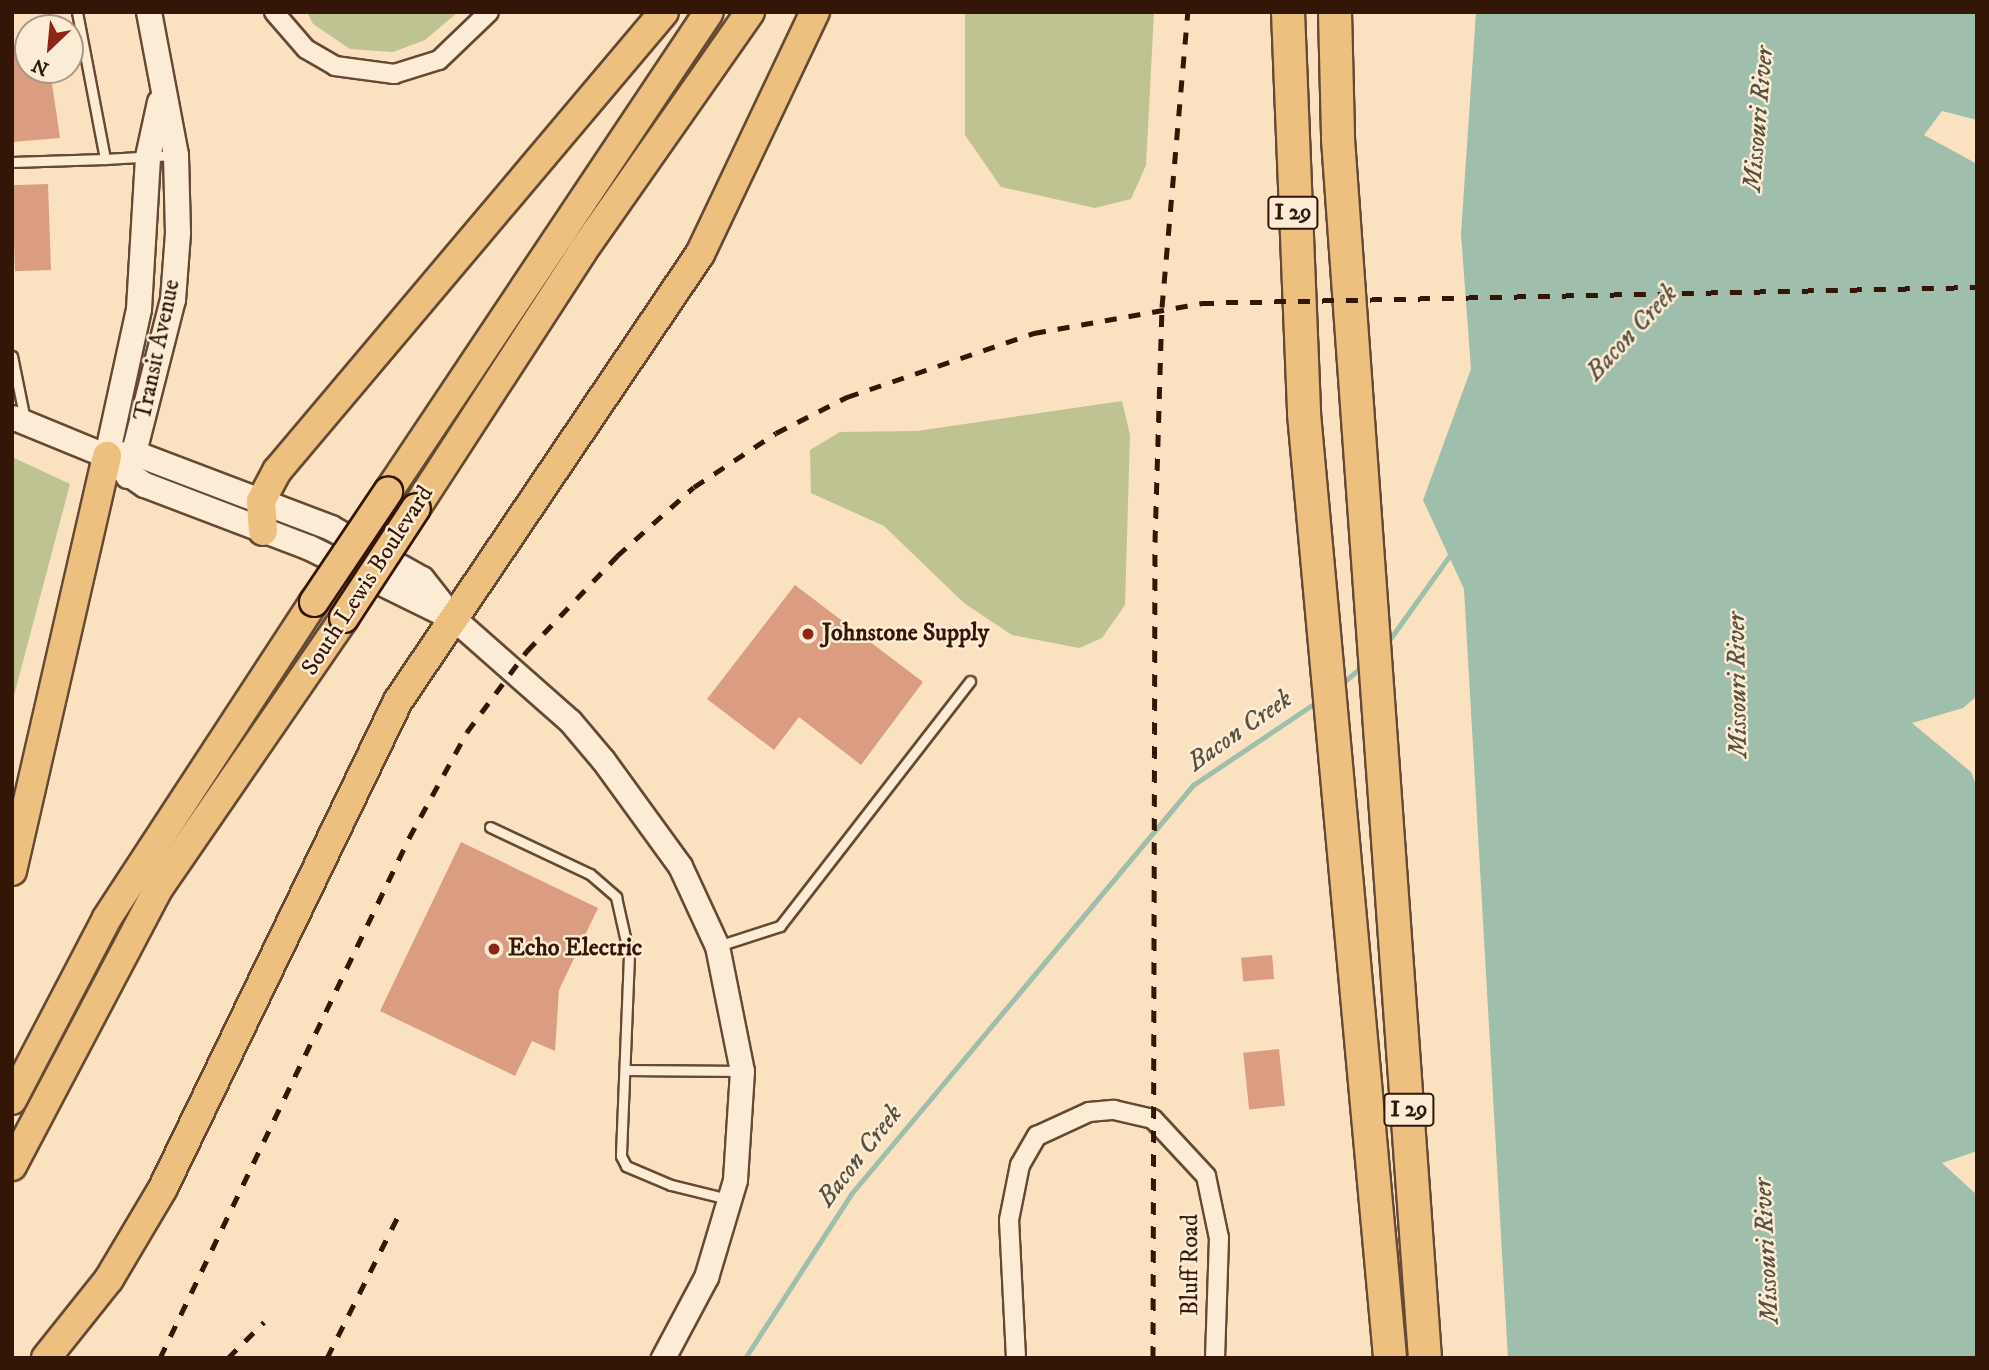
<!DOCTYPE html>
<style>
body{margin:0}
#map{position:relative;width:1989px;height:1370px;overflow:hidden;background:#fae1bf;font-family:"IM FELL DW Pica",serif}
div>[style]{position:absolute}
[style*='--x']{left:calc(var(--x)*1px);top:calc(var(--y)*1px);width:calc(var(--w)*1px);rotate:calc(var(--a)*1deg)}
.green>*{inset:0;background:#bfc291}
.water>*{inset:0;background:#9fbeac}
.stream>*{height:5px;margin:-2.5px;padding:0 2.5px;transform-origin:2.5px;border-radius:2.5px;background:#9fbeac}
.building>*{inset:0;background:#da9d81;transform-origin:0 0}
.roads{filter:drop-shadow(2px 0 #654934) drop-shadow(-2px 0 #654934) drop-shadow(0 2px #654934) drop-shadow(0 -2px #654934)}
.service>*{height:9px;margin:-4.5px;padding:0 4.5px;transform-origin:4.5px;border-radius:4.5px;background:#fcecd5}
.minor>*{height:18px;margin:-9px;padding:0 9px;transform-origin:9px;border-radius:9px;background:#fcecd5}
.tertiary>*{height:23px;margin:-11.5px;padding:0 11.5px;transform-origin:11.5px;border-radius:11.5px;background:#fcecd5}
.secondary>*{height:24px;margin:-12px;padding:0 12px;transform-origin:12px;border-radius:12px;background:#fcecd5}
.primary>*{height:28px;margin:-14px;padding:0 14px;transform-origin:14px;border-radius:14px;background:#edc080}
.motorway>*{height:32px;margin:-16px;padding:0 16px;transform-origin:16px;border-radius:16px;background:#edc080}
.rail>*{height:5px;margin-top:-2.5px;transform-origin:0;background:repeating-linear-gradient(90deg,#331605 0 12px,transparent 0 24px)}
.bridges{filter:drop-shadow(2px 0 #331605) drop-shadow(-2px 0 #331605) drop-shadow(0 2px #331605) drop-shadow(0 -2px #331605)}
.primary-bridge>*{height:28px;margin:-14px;padding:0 14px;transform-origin:14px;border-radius:14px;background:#edc080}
.dots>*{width:19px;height:19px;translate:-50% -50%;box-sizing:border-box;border:4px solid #fcecd5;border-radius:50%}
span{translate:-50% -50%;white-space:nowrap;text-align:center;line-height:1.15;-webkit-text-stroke:5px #fcecd5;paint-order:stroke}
.shield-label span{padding:2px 5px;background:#fcecd5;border:2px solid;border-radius:5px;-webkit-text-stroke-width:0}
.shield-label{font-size:23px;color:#331605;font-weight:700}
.street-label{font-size:24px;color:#331605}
.poi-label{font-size:24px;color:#331605;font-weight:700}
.left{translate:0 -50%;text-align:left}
.water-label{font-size:26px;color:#59513f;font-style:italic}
.frame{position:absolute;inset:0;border:14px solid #331605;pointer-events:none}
.north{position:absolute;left:14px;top:14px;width:70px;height:70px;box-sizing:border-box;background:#fcecd5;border:2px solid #ac9682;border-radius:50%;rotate:206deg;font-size:19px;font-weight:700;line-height:28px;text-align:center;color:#331605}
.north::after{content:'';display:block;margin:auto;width:24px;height:32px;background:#8f2418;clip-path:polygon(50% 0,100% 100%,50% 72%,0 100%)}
</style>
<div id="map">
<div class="green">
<div style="clip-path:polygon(307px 12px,458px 12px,425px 40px,393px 52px,350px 49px,313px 24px)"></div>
<div style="clip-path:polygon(965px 12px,1154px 12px,1146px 165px,1131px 199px,1095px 208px,1001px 187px,965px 135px)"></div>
<div style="clip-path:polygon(1122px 401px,1130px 435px,1125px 605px,1102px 638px,1079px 648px,1012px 635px,964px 603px,884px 526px,811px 493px,810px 450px,840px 432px,917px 431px)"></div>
<div style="clip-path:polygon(12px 457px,70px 484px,12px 703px)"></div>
</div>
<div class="water">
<div style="clip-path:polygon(1476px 12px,1977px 12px,1977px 120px,1942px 111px,1924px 135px,1977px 164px,1977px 696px,1963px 708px,1912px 723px,1971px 772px,1977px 787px,1977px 1151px,1942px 1163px,1977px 1195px,1977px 1358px,1508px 1358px,1464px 589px,1423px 500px,1471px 369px,1461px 234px)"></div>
</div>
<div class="stream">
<div style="--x:1385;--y:646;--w:115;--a:-54.5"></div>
<div style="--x:1340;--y:685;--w:33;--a:-40"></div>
<div style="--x:745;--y:1358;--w:195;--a:-57.1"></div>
<div style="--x:851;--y:1194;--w:533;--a:-50.1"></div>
<div style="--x:1193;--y:785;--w:151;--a:-33.9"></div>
</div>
<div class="building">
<div style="clip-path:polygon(28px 45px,28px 70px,50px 70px,60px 138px,12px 142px,12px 48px)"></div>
<div style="left:48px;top:184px;width:86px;height:36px;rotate:88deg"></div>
<div style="clip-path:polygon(795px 585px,923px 682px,861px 765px,799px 717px,774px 750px,707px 699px)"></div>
<div style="clip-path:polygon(461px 842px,598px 908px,559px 990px,555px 1051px,532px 1041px,515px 1076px,380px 1011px)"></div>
<div style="left:1272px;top:955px;width:24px;height:31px;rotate:85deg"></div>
<div style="left:1279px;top:1049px;width:57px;height:36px;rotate:84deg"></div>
</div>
<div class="roads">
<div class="service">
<div style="--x:77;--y:12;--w:150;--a:79.2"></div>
<div style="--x:105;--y:159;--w:69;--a:-3.3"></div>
<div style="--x:12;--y:162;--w:93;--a:-1.8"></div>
<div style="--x:12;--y:356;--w:65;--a:78.5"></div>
<div style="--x:490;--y:827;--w:110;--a:25.2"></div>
<div style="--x:590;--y:874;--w:35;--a:41"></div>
<div style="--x:616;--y:897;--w:59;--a:77.4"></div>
<div style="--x:629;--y:955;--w:201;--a:92.3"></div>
<div style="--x:621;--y:1156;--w:11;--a:63"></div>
<div style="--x:626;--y:1166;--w:49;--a:22.9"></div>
<div style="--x:671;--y:1185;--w:59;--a:13.8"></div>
<div style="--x:718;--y:946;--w:65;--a:-17.9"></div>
<div style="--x:780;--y:926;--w:310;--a:-52.2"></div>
<div style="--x:629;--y:1070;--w:111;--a:0.5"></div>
</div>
<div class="minor">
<div style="--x:274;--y:12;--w:49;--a:49.1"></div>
<div style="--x:306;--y:49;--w:34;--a:30"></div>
<div style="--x:335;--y:66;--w:60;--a:7.7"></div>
<div style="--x:394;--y:74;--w:47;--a:-17.3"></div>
<div style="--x:439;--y:60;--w:69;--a:-43.8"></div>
<div style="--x:1016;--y:1358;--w:138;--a:-92.9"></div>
<div style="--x:1009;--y:1220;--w:56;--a:-78.7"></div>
<div style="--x:1020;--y:1165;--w:34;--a:-60"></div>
<div style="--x:1037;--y:1136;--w:57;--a:-24.8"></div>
<div style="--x:1089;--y:1112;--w:25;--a:-5"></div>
<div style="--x:1114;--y:1110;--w:40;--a:13"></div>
<div style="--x:1153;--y:1119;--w:78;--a:47.1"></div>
<div style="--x:1206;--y:1176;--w:63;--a:78.2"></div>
<div style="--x:1219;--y:1238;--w:120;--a:91.9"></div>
</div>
<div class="tertiary">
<div style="--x:12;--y:417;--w:103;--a:22.3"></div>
<div style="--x:452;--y:617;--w:157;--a:41.4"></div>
<div style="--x:570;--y:721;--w:51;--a:49.8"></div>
<div style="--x:603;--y:760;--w:131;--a:54"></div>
<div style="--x:680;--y:866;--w:88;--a:65.2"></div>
<div style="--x:717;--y:946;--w:127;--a:78.7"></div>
<div style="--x:742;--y:1071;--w:109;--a:93.7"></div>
<div style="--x:735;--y:1180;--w:101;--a:106.6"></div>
<div style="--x:706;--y:1277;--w:92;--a:118"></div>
</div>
<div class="secondary">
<div style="--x:120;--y:455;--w:14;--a:-8"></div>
<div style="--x:134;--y:453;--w:211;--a:20.8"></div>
<div style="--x:331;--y:528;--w:104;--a:29.3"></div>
<div style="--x:422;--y:579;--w:48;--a:51.7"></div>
<div style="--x:107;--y:456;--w:150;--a:-77.7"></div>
<div style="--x:139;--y:309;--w:152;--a:-86.6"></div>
<div style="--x:148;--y:157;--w:56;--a:-77.7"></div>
<div style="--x:116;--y:465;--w:35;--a:35"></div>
<div style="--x:145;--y:485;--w:177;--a:20.9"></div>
<div style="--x:310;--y:548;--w:157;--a:26.1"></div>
<div style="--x:128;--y:476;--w:182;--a:-75.7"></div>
<div style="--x:173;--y:300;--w:67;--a:-85.7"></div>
<div style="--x:178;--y:233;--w:78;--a:-91.5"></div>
<div style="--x:176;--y:155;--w:146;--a:-100.7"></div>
</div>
<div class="primary">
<div style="--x:388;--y:492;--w:577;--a:-56.23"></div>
<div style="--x:416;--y:508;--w:305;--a:-57"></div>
<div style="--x:582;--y:252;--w:293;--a:-55"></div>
<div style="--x:263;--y:531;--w:30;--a:-94"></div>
<div style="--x:261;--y:501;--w:34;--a:-62"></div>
<div style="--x:277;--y:471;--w:600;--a:-49.86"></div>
<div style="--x:12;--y:871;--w:426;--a:-77.1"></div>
<div style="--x:12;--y:1100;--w:205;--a:-62.4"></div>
<div style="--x:107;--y:918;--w:378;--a:-56.8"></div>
<div style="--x:12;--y:1166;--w:313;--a:-62.2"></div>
<div style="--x:158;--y:889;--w:329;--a:-55.5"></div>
<div style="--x:46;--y:1358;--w:101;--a:-51.4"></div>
<div style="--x:109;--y:1279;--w:106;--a:-59.3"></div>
<div style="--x:163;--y:1188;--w:541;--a:-64.24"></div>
<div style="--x:398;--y:701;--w:539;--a:-55.96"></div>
<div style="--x:700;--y:254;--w:268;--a:-64.6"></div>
</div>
<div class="motorway">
<div style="--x:1288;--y:12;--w:402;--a:87.7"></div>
<div style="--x:1304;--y:414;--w:948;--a:84.79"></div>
<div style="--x:1335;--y:12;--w:127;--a:88.6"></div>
<div style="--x:1338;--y:139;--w:1222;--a:85.92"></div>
</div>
</div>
<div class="rail">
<div style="--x:160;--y:1358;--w:577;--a:-64.41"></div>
<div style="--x:409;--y:838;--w:121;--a:-61.3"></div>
<div style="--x:467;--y:732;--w:101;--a:-53.5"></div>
<div style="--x:527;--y:651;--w:131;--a:-46.5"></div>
<div style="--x:617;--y:556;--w:103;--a:-41.9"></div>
<div style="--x:694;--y:487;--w:98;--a:-33.4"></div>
<div style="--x:776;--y:433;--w:80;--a:-26.9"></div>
<div style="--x:847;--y:397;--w:198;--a:-18.9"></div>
<div style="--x:1034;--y:333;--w:171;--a:-10.1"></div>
<div style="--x:1202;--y:303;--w:775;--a:-1.18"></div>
<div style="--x:228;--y:1358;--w:51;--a:-45"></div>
<div style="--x:327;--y:1358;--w:161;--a:-63.4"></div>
<div style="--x:1153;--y:1358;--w:816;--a:-89.86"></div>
<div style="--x:1155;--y:542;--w:235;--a:-88.3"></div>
<div style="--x:1162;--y:307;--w:296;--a:-85"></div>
</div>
<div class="bridges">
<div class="primary-bridge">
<div style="--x:314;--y:602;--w:133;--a:-56.1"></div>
<div style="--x:344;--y:618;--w:131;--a:-56.8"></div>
</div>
</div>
<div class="dots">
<div style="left:808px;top:634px;background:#8f2418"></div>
<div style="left:494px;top:949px;background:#8f2418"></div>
</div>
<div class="shield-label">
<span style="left:1293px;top:213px">I 29</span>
<span style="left:1409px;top:1110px">I 29</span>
</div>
<div class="street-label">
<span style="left:158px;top:350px;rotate:-78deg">Transit Avenue</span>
<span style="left:368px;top:581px;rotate:-57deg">South Lewis Boulevard</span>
<span style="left:1191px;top:1265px;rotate:-90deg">Bluff Road</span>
</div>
<div class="poi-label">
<span class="left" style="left:822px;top:634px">Johnstone Supply</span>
<span class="left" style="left:508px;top:949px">Echo Electric</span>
</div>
<div class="water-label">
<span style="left:1759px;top:119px;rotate:-85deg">Missouri River</span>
<span style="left:1632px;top:333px;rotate:-47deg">Bacon Creek</span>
<span style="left:1738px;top:685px;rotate:-91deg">Missouri River</span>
<span style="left:1240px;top:731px;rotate:-35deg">Bacon Creek</span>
<span style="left:860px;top:1156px;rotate:-52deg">Bacon Creek</span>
<span style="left:1767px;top:1251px;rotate:-93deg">Missouri River</span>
</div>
<div class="frame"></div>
<div class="north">N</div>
</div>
